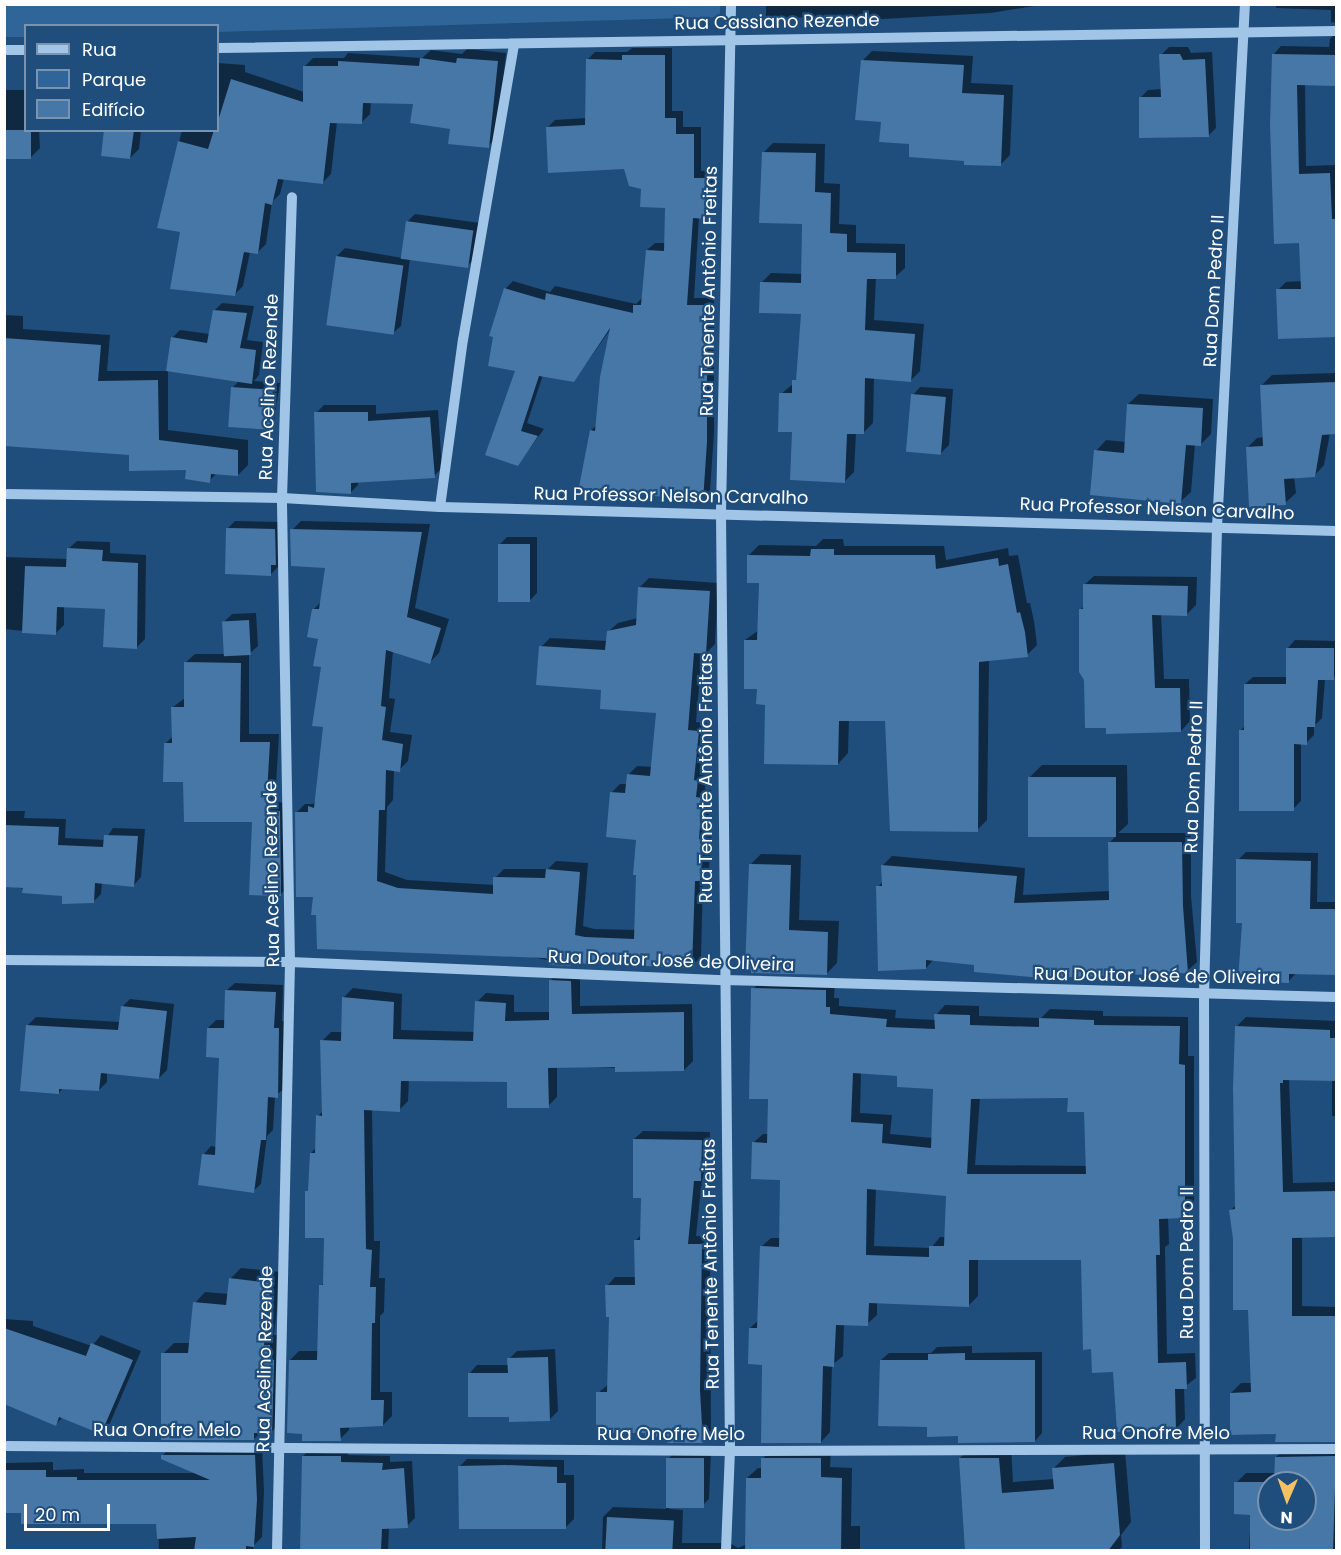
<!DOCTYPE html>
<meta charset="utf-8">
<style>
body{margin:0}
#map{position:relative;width:1341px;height:1555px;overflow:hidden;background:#1f4d7c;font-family:Poppins,sans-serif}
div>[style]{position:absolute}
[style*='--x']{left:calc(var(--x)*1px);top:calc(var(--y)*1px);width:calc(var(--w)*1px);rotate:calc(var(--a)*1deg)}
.green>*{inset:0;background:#2f6599}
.shadow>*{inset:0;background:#0007}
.building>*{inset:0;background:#4777a6;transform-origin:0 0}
.minor>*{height:10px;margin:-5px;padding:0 5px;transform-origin:5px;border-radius:5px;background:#a1c5e7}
span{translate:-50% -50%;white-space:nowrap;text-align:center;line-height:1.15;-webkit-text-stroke:4.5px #1f4d7c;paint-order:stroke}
.street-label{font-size:18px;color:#fff}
.frame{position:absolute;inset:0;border:6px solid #fff;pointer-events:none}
.legend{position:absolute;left:24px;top:24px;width:195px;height:108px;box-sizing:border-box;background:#1f4d7c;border:2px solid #7994b0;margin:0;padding:8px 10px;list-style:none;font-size:18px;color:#fff}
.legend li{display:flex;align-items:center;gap:12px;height:30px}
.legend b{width:30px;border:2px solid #7994b0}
.north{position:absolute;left:1257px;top:1471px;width:60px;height:60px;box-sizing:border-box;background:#1f4d7c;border:2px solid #7994b0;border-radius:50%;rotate:182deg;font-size:16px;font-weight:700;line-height:24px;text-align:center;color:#fff}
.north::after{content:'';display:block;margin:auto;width:21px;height:27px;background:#f5c161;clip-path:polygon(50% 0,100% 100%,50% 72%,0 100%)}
.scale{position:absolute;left:24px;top:1504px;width:86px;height:27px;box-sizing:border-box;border:3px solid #fff;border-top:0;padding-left:8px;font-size:18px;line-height:21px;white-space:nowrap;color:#fff;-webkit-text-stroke:4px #1f4d7c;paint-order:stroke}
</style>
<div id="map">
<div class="green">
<div style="clip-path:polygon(720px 4px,720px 17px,218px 32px,218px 26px,26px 26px,25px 37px,4px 37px,5px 4px)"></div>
</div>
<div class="shadow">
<div style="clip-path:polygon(766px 4px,1046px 4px,991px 13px,864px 20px,766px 16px)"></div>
<div style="clip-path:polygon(1276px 4px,1336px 4px,1336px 23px,1331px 22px,1331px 10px,1276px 8px)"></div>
<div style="clip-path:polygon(1336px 32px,1336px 84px,1305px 84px,1306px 166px,1336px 165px,1336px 336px,1279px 337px,1278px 290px,1286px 282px,1302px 281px,1300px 242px,1273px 55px,1281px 46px,1329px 47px,1330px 39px)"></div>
<div style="clip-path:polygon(1169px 47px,1188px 47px,1191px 53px,1212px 52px,1216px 128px,1208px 136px,1140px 98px,1148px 90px,1162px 89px,1161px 55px)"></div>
<div style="clip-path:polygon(632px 48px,672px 48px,672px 111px,683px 111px,683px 127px,701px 127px,701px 171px,714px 171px,712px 210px,704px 217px,699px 217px,694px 298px,714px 298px,714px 433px,710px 491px,702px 499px,627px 492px,624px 495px,591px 430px,597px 425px,612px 327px,574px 381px,543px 375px,527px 423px,544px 429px,518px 464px,517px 370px,505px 289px,513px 281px,550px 292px,555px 286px,636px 304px,642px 298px,647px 250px,655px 243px,665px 243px,667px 207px,642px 188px,625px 167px,547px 128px,555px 120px,586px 118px,588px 59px,595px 52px,627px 52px)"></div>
<div style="clip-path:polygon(467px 49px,506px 53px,497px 137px,488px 146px,451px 128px,415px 103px,371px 101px,370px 114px,361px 123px,337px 122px,331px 174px,322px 183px,284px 178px,280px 194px,272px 202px,266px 244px,257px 253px,250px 252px,243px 286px,234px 295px,182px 231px,158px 227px,182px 130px,218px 130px,218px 63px,245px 65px,245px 72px,304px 92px,304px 67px,313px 58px,344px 58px,348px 53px,422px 58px,431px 50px,462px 54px)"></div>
<div style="clip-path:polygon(872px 51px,973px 56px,971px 83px,1013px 85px,1010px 155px,1000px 165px,966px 159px,911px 143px,882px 121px,862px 61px)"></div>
<div style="clip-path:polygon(4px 90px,26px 90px,26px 130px,39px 130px,40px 148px,31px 157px,4px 157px)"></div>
<div style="clip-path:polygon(106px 130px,141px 130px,139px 149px,130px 158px)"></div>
<div style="clip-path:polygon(773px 143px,825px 144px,824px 183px,840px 184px,839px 224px,856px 225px,856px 243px,905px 244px,905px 268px,895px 277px,876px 277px,874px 320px,924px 324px,920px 371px,910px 381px,874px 378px,873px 423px,863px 433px,856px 433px,854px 472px,844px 482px,794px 431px,781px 394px,793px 384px,798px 376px,802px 313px,762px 282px,771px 273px,803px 274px,803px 223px,763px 153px)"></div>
<div style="clip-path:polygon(415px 214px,480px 223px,475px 258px,467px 266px,410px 259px,401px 326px,393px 333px,337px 256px,345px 248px,402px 258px,407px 222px)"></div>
<div style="clip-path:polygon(222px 303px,254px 306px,247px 340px,263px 342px,259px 375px,254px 381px,280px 383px,274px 421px,266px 429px,233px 387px,239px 381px,172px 338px,180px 330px,210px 334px,214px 311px)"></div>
<div style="clip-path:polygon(4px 315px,23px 316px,23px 329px,110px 335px,107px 371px,168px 371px,168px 430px,248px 440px,248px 465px,238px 475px,217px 473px,209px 481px,187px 468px,130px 454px,4px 444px)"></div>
<div style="clip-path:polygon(1336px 373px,1336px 433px,1330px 433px,1324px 465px,1314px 476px,1294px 477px,1296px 493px,1285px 503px,1247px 448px,1257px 438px,1264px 437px,1262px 385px,1272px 375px)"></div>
<div style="clip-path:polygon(920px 387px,953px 389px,949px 445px,941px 453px,913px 395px)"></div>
<div style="clip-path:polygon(1139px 394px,1213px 399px,1211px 434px,1200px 445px,1195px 444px,1191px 492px,1180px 502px,1096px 451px,1106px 440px,1126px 442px,1128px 404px)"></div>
<div style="clip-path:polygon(324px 405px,376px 405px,376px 414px,438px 410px,442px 468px,434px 476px,358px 481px,358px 485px,350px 493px,316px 413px)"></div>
<div style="clip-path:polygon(235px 521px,282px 522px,279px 566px,271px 574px,227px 529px)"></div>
<div style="clip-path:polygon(301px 521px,430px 524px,415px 608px,449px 619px,439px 653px,430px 662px,393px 650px,389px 698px,395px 699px,390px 732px,412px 735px,408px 761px,399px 770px,394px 770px,393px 800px,387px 807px,385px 872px,407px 880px,495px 885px,495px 878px,504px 869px,548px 869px,556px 861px,588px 863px,583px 926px,594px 929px,636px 930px,638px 838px,611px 793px,620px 784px,628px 784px,628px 775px,637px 766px,653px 767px,658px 712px,603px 688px,541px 647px,550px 638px,607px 641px,608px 632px,618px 623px,638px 618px,640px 587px,649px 578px,718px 583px,715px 644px,706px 653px,702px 652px,696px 722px,707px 723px,703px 771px,706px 772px,705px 789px,711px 790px,708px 830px,712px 830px,709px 870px,703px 876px,701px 957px,692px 966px,574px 962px,571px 965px,318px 913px,296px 813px,305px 804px,313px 804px,316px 801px,325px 726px,323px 666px,313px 610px,321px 602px,327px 567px,292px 530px)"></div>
<div style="clip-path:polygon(507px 537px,537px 537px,537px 593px,529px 601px,499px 545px)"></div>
<div style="clip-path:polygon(823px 539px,843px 539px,844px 546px,944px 546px,946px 560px,1008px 548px,1009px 556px,1018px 555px,1027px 603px,1030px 603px,1034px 621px,1037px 645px,1027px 655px,989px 660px,987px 820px,977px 830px,887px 720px,849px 719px,848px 753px,838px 764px,766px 703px,758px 688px,745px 640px,759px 630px,760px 582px,749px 555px,759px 545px,816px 546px)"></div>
<div style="clip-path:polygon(77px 541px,110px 542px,110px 553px,146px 555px,145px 639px,137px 647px,107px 608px,64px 606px,64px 625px,55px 634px,4px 629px,4px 557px,68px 559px,68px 549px)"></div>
<div style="clip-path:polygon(1094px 576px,1197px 577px,1196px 605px,1187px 614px,1161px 614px,1164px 679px,1189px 679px,1190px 721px,1181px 731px,1080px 610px,1084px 606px,1084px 585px)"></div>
<div style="clip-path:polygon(256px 613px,258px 646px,249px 654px,249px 734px,279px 734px,275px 802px,288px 803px,290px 885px,281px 894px,253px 821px,185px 781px,165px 744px,173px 736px,173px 707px,185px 698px,185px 663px,195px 654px,225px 654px,224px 622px,232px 614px)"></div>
<div style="clip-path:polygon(1295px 640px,1336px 641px,1336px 675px,1333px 679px,1325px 679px,1322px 718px,1314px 726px,1314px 735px,1306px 743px,1301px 743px,1301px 801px,1293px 809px,1241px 730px,1245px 726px,1245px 684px,1253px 677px,1287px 677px,1288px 648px)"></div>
<div style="clip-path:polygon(1042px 765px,1127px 765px,1128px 824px,1118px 833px,1191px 833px,1191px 896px,1197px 962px,1187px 971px,976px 964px,934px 959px,926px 968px,878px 887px,883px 881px,883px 865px,892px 856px,1025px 868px,1023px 895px,1110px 891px,1110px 842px,1116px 836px,1030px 836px,1030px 777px)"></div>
<div style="clip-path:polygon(4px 811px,25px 811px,24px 818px,66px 819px,65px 838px,105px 840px,113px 828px,145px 829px,141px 877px,134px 885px,102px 882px,101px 894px,93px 902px,4px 885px)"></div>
<div style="clip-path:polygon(1246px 852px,1318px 853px,1317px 902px,1336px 902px,1336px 974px,1296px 973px,1288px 982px,1244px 922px,1238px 860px)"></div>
<div style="clip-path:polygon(761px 854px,801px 855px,799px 920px,839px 921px,837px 963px,826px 974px,753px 972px,750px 865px)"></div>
<div style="clip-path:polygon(559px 972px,580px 973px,580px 1006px,692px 1004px,693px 1061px,684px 1070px,557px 1066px,557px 1097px,548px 1106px,508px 1080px,409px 1079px,408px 1101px,399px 1110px,372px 1109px,374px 1241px,380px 1241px,379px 1278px,385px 1278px,384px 1312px,380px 1316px,380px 1392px,392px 1392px,392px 1416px,383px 1425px,349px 1426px,349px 1430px,340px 1439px,290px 1360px,299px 1351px,319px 1351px,321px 1286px,324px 1282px,326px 1237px,307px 1192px,310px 1189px,311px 1153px,317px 1147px,318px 1116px,324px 1110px,322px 1041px,331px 1032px,343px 1032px,344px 997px,353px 988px,402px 994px,401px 1030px,475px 1032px,477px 1002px,486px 993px,514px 995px,514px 1012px,551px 1012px,550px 981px)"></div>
<div style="clip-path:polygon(evenodd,762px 980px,835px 982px,834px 998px,839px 998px,839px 1006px,896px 1010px,895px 1018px,936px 1020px,936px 1015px,945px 1005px,979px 1006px,979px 1016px,1041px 1018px,1050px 1009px,1103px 1011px,1103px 1016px,1188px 1017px,1188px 1056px,1194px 1056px,1194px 1207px,1185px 1216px,1168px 1217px,1169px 1244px,1165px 1247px,1167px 1354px,1195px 1353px,1196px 1378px,1184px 1387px,1185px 1419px,1176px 1429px,1114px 1370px,1082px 1259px,978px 1259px,978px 1296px,969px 1305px,877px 1301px,877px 1315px,867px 1324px,844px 1324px,843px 1356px,832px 1365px,830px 1432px,821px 1442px,763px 1363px,750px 1328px,759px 1320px,761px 1247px,771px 1238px,780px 1238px,782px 1178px,753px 1143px,763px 1134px,769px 1134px,770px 1098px,753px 989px,762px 980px,861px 1072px,899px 1075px,935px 1088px,933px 1138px,890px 1134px,892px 1115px,860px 1113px,861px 1072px,762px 980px,1069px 1097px,1086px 1111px,1087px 1166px,975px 1165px,980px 1098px,1069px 1097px,762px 980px,876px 1188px,947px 1195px,946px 1237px,940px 1237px,931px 1248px,874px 1246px,876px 1188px)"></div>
<div style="clip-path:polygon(235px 983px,283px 985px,282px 1021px,286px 1021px,285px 1088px,275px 1096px,273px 1130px,267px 1136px,261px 1184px,253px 1191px,204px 1154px,211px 1146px,216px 1147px,221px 1056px,208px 1028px,216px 1020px,226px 1020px,227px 990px)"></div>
<div style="clip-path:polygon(130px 999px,174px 1004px,167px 1070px,159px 1078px,107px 1072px,107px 1082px,99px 1090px,64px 1087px,59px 1093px,28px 1025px,36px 1017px,120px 1022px,122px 1007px)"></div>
<div style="clip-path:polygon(1246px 1017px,1336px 1021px,1336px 1116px,1332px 1116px,1332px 1079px,1289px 1079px,1293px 1183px,1336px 1182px,1336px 1236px,1302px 1237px,1302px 1306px,1336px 1307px,1336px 1440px,1277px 1440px,1277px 1433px,1231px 1393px,1241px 1383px,1252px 1383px,1250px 1308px,1234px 1239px,1231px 1210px,1236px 1205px,1236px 1027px)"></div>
<div style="clip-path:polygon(643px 1131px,710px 1132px,709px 1171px,702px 1179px,696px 1236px,710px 1236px,711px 1433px,703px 1442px,647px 1431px,598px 1393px,609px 1384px,610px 1315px,607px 1286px,615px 1277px,636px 1277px,635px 1241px,642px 1234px,642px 1196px,634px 1139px)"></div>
<div style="clip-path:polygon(241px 1268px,281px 1272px,274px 1335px,280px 1335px,282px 1421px,271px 1432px,261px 1432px,254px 1439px,163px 1354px,174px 1343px,191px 1343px,195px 1303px,205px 1292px,229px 1294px,230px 1279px)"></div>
<div style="clip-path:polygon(4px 1319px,33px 1321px,33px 1326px,92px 1346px,101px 1335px,141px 1351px,110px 1423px,101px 1433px,63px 1417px,56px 1424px,4px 1403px)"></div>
<div style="clip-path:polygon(972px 1346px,972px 1353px,1042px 1352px,1042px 1433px,1035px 1441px,959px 1434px,929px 1425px,881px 1360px,889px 1353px,931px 1353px,937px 1347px)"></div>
<div style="clip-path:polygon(555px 1349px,558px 1411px,550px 1419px,511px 1416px,470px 1373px,477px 1365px,509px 1365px,509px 1359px,517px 1351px)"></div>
<div style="clip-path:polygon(972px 1446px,1011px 1446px,1013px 1482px,1054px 1479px,1053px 1469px,1065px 1457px,1125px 1451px,1131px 1522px,1121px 1535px,1122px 1547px,1119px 1550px,966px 1550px,960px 1458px)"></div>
<div style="clip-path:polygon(171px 1447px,262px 1448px,264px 1491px,262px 1537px,253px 1546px,254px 1550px,159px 1550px,158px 1522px,4px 1512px,4px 1463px,53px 1462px,53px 1470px,84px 1469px,84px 1473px,197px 1473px,163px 1455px)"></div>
<div style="clip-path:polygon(evenodd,1286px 1447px,1336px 1447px,1336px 1550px,1249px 1550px,1251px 1513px,1236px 1483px,1246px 1473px,1276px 1473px,1276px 1457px,1286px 1447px,1269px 1483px,1305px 1483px,1305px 1519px,1269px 1519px,1269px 1483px)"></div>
<div style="clip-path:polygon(311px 1448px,348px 1449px,348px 1455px,390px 1456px,390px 1462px,412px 1461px,415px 1518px,407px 1526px,389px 1527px,388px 1550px,301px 1550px,303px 1456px)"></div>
<div style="clip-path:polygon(831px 1448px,830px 1467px,852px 1468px,851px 1526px,860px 1526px,860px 1550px,602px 1550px,603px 1517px,613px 1507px,666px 1509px,668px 1459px,676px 1451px,711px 1451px,709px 1499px,701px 1507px,669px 1506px,669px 1509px,683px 1510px,682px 1543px,730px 1543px,738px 1548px,747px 1544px,747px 1478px,758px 1468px,762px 1468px,762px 1459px,773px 1449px)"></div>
<div style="clip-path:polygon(467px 1459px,564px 1460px,564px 1475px,574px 1475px,574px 1519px,566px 1527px,459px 1467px)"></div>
</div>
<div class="building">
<div style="clip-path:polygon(1159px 54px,1180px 54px,1183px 60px,1205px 59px,1209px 137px,1139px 138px,1139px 97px,1161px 97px)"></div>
<div style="clip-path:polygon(1272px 54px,1336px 55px,1336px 86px,1297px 85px,1299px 174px,1330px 173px,1332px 219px,1336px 219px,1336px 337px,1278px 339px,1276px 289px,1301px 289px,1299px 243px,1274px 244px,1270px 125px)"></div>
<div style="clip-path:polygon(622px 55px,665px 55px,665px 118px,676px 118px,676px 134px,694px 134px,694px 178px,707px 178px,705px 219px,693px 218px,687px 305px,707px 305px,707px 442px,703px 501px,625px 493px,624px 496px,579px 487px,590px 430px,595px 431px,600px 377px,610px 328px,574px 382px,539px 376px,521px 431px,538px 436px,518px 466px,485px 455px,515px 371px,488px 366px,493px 337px,489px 336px,504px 288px,545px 300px,546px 293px,633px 313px,633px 305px,641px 305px,646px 250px,664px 251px,665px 208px,640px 207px,641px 189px,629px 186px,624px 169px,548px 173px,546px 127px,585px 125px,586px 59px,622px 60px)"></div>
<div style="clip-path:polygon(420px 58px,456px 63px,457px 58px,498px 61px,489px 148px,448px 144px,450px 129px,410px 123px,413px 104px,363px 103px,362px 124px,330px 123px,323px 184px,278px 179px,272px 205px,265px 203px,258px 254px,244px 252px,235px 296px,170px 289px,180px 232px,157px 228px,178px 141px,208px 149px,214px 130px,218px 130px,218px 121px,231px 79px,303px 102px,303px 66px,338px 66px,338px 61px,419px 66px)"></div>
<div style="clip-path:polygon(861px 60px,964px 65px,962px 93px,1004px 95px,1001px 166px,964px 165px,964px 161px,909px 157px,909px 144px,879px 142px,881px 122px,855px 120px)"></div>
<div style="left:4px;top:130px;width:27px;height:29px"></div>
<div style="clip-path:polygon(104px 130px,134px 130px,130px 159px,101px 156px)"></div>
<div style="clip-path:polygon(762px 152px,816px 153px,815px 192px,831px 193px,830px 233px,847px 234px,847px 252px,896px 253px,896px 279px,867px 279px,865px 330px,915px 334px,911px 382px,865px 378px,864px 434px,847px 434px,845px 483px,790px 480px,792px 432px,778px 432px,779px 393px,792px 393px,792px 380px,796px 380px,801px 314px,759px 313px,760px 282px,801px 283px,802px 224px,759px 223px)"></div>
<div style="left:406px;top:221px;width:68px;height:38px;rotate:8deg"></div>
<div style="left:336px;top:256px;width:68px;height:70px;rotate:8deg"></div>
<div style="clip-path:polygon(213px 310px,247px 313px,240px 348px,256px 350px,252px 384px,166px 371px,171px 337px,207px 343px)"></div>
<div style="clip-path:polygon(4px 338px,101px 345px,98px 381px,158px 380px,159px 440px,238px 450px,238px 476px,211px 474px,210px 483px,185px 479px,186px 470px,129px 471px,129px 455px,4px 446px)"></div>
<div style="clip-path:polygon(1336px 382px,1336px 434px,1322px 435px,1315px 477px,1284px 479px,1286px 505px,1249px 507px,1246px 447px,1263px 446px,1260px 385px)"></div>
<div style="left:231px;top:387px;width:42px;height:40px;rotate:4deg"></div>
<div style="left:911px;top:394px;width:35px;height:58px;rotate:5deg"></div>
<div style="clip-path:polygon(1127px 404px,1203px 408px,1201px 446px,1186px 445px,1181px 504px,1090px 495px,1094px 450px,1124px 453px)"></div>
<div style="clip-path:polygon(314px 412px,368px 412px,368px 421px,430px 417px,435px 478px,351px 483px,351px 494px,316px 492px)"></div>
<div style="clip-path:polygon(226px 528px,275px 529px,276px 565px,271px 565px,271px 576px,225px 574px)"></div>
<div style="clip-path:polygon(290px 529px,422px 532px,407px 617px,441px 628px,430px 664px,386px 650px,381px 706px,386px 707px,382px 740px,403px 744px,400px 772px,386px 770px,385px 810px,379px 810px,377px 881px,398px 888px,493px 894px,493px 877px,545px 878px,546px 869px,580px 872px,575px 935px,585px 937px,634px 939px,636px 875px,633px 875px,636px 840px,606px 837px,610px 792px,625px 793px,627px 774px,650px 776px,656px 713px,600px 709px,601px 690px,536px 685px,539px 646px,605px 650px,607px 631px,636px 625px,638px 587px,710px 591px,706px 654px,694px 653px,688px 730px,699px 731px,694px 780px,698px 780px,696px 797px,702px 798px,699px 839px,704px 839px,700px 881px,695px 881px,692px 968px,571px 963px,571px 966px,549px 965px,549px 959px,544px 958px,317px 949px,316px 915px,311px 915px,313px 897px,296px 897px,295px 812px,308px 812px,308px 806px,314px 808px,323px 727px,312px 726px,321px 667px,313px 666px,318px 639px,307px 637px,312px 609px,319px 609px,325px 568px,291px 566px)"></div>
<div style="left:498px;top:544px;width:32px;height:58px"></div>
<div style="clip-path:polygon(67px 548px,103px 550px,102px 561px,138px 563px,137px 649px,103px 647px,105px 609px,57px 607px,56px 635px,22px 633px,25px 566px,66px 567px)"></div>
<div style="clip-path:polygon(811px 549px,834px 549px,834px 555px,935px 555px,936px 569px,998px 558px,999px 566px,1008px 564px,1017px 613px,1020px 612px,1025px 632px,1028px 657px,979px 662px,978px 832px,890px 831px,885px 721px,839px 721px,838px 765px,764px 764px,765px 705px,756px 704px,757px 689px,744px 689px,744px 640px,757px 640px,759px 583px,747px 583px,747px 555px,810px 556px)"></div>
<div style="clip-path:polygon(1083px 584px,1188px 586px,1187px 616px,1152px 615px,1155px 688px,1180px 688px,1181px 732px,1106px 734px,1106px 728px,1085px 728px,1084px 680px,1079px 672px,1079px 609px,1083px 609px)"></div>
<div style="left:249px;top:620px;width:35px;height:27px;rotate:87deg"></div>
<div style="clip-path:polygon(1286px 648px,1334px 648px,1334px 680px,1318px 680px,1315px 727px,1307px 727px,1307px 745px,1294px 744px,1294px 811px,1239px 811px,1239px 730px,1244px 730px,1244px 684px,1286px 684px)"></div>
<div style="clip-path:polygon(184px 662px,241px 663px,240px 742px,270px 742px,266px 811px,280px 811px,281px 896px,249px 895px,252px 822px,184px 822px,183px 782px,163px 782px,164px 743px,172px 743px,171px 707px,184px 707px)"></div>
<div style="left:1028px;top:777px;width:88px;height:60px"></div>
<div style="clip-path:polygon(4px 825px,59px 827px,58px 845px,103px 847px,104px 835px,138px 836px,134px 887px,95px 883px,94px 903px,62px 904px,62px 896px,22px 893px,23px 888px,4px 887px)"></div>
<div style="clip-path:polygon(1108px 842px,1182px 842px,1183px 906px,1188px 973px,1043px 978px,974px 972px,974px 965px,926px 960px,926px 969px,878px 971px,876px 886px,882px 886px,881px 865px,1017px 876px,1014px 903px,1109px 900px)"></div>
<div style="clip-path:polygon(1236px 859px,1311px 861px,1310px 909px,1336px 909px,1336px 975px,1289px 974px,1289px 983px,1238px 981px,1242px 923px,1236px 923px)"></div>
<div style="clip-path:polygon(749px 864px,791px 865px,789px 930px,828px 932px,827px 975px,751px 973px,751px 970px,745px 969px)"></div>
<div style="clip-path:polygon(549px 980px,571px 981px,572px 1014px,684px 1012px,684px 1071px,615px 1072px,615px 1067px,548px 1068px,549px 1108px,507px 1108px,507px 1082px,401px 1081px,400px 1112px,364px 1110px,366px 1249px,372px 1250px,370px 1287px,376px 1287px,375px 1323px,372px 1323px,371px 1400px,384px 1400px,383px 1426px,340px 1428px,341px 1441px,302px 1441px,302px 1434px,287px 1433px,289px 1360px,317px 1360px,319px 1285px,323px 1285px,324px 1238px,305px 1238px,305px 1191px,308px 1191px,310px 1153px,315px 1153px,316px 1115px,322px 1116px,320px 1040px,341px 1041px,342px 997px,394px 1002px,393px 1039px,473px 1041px,475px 1001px,506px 1003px,505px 1021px,549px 1020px)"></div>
<div style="clip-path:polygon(evenodd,751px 988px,826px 990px,826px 1007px,830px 1007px,830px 1014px,887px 1019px,886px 1027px,935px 1029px,934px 1014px,970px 1015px,970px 1025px,1039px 1027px,1039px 1018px,1094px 1020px,1094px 1025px,1180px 1026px,1179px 1064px,1185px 1065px,1185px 1218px,1159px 1219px,1160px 1255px,1156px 1255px,1158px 1363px,1186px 1362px,1187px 1389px,1175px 1389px,1176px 1430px,1117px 1432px,1113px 1372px,1092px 1373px,1091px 1349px,1083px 1350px,1081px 1260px,969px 1260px,969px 1307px,869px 1303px,868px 1326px,836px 1325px,834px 1367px,823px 1366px,821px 1443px,761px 1443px,762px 1365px,748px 1364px,749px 1328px,757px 1328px,760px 1246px,779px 1247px,780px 1180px,751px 1179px,752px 1142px,767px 1143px,768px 1099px,749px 1099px,751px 988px,853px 1073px,897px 1076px,897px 1087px,933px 1089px,931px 1148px,882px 1143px,883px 1124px,851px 1122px,853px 1073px,751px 988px,1068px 1098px,1067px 1112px,1084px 1112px,1086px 1174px,967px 1174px,971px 1099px,1068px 1098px,751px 988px,867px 1189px,946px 1196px,944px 1246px,929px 1246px,929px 1257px,866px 1255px,867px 1189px)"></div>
<div style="clip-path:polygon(225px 990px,276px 992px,274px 1028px,279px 1028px,278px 1098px,268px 1097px,266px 1140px,261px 1140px,254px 1193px,198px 1185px,202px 1154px,215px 1155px,219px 1058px,206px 1057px,207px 1028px,224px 1028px)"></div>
<div style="clip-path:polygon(121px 1006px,167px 1011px,159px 1079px,101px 1073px,99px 1091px,59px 1089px,59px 1094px,20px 1091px,26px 1025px,118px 1030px)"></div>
<div style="clip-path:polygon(1235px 1026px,1330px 1030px,1330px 1038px,1336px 1038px,1336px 1081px,1283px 1080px,1283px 1083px,1280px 1083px,1283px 1192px,1336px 1191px,1336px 1237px,1292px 1238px,1292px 1316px,1336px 1316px,1336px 1442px,1275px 1442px,1276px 1434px,1230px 1435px,1230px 1393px,1251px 1392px,1248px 1310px,1233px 1310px,1233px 1239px,1229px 1210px,1235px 1209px,1233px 1088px)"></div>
<div style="clip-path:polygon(633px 1139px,702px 1140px,701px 1181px,694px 1181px,688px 1244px,702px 1244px,700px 1390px,703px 1443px,667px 1443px,667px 1436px,645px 1437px,645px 1433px,596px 1433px,596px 1392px,607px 1392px,609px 1317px,606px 1317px,605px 1285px,635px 1285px,634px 1240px,640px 1240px,641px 1198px,633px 1198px)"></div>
<div style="clip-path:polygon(229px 1278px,271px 1283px,264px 1345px,270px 1345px,270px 1359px,274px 1360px,272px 1433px,254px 1433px,254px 1440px,161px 1440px,161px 1353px,188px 1353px,193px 1302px,226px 1305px)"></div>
<div style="clip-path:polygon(4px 1328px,86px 1356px,91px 1343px,133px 1360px,101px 1434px,59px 1417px,56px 1426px,4px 1404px)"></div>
<div style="clip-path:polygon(965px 1353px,965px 1360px,1035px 1360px,1035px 1442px,958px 1443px,958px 1436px,927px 1437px,927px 1427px,878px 1426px,880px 1360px,928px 1360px,928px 1354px)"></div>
<div style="clip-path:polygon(548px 1357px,550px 1421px,509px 1422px,509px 1417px,468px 1417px,468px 1373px,508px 1373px,507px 1358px)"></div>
<div style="clip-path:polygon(161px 1455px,255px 1455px,257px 1500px,254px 1547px,246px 1546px,246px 1551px,194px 1551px,196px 1537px,157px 1539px,156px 1524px,21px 1524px,21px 1513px,4px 1513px,4px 1470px,46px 1470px,46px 1477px,77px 1477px,77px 1480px,210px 1480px,161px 1459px)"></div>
<div style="clip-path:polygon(302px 1456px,341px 1456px,341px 1462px,383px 1463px,382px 1470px,404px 1468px,408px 1528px,382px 1529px,381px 1551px,300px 1551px)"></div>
<div style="clip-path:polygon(evenodd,1336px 1456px,1333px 1551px,1250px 1551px,1250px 1515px,1234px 1514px,1234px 1482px,1274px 1482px,1275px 1457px,1336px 1456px,1269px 1483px,1305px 1483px,1305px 1519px,1269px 1519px,1269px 1483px)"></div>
<div style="left:666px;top:1458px;width:38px;height:50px"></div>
<div style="clip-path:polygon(761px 1458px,821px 1458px,821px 1477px,842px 1478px,841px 1551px,745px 1551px,746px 1478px,761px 1478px)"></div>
<div style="clip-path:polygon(959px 1458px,999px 1458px,1002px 1493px,1054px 1489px,1052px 1468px,1114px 1463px,1120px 1535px,1108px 1551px,965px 1551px)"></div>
<div style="clip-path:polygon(505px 1465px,557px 1467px,557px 1483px,566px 1483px,566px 1529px,459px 1529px,458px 1466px)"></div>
<div style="left:607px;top:1517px;width:67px;height:32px;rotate:3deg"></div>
</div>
<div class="minor">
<div style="--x:218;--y:48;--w:1118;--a:-0.87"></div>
<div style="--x:4;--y:50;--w:22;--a:0"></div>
<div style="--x:4;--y:494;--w:278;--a:0.8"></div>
<div style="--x:282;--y:498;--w:158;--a:3.3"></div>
<div style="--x:440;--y:507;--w:896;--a:1.53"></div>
<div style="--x:440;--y:507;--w:169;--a:-82.2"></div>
<div style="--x:463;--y:340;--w:299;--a:-80.2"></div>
<div style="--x:4;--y:960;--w:286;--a:0.4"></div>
<div style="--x:290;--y:962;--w:434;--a:2.4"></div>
<div style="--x:724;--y:980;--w:612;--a:1.59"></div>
<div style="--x:4;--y:1446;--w:726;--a:0.39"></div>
<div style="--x:730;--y:1451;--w:606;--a:-0.19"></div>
<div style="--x:277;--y:1550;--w:588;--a:-88.73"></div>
<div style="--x:290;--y:962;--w:464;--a:-91"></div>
<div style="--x:282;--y:498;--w:301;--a:-88.1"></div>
<div style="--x:726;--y:1550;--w:99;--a:-87.7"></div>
<div style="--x:730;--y:1451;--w:938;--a:-90.55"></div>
<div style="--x:721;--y:513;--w:509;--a:-88.87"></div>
<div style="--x:1205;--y:1550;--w:556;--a:-90.1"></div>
<div style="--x:1204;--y:994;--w:467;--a:-88.4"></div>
<div style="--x:1217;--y:527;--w:524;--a:-86.94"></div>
</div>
<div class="street-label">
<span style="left:777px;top:22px;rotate:-1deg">Rua Cassiano Rezende</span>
<span style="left:709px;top:291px;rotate:-89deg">Rua Tenente Antônio Freitas</span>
<span style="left:1214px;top:291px;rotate:-87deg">Rua Dom Pedro II</span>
<span style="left:269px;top:387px;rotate:-88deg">Rua Acelino Rezende</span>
<span style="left:671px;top:496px;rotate:1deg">Rua Professor Nelson Carvalho</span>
<span style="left:1157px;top:509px;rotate:2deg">Rua Professor Nelson Carvalho</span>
<span style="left:1194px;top:777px;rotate:-88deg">Rua Dom Pedro II</span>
<span style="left:706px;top:778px;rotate:-90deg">Rua Tenente Antônio Freitas</span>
<span style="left:272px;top:874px;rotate:-91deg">Rua Acelino Rezende</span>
<span style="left:671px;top:961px;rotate:2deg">Rua Doutor José de Oliveira</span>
<span style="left:1157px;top:976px;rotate:1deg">Rua Doutor José de Oliveira</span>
<span style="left:1187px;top:1263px;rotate:-90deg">Rua Dom Pedro II</span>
<span style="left:711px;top:1264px;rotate:-91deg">Rua Tenente Antônio Freitas</span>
<span style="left:265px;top:1359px;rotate:-89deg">Rua Acelino Rezende</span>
<span style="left:167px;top:1430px">Rua Onofre Melo</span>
<span style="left:1156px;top:1433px">Rua Onofre Melo</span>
<span style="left:671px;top:1434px">Rua Onofre Melo</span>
</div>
<div class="frame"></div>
<ul class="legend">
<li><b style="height:8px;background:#a1c5e7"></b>Rua</li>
<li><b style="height:16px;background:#2f6599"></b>Parque</li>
<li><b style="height:16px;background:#4777a6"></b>Edifício</li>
</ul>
<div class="north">N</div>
<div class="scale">20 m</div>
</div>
